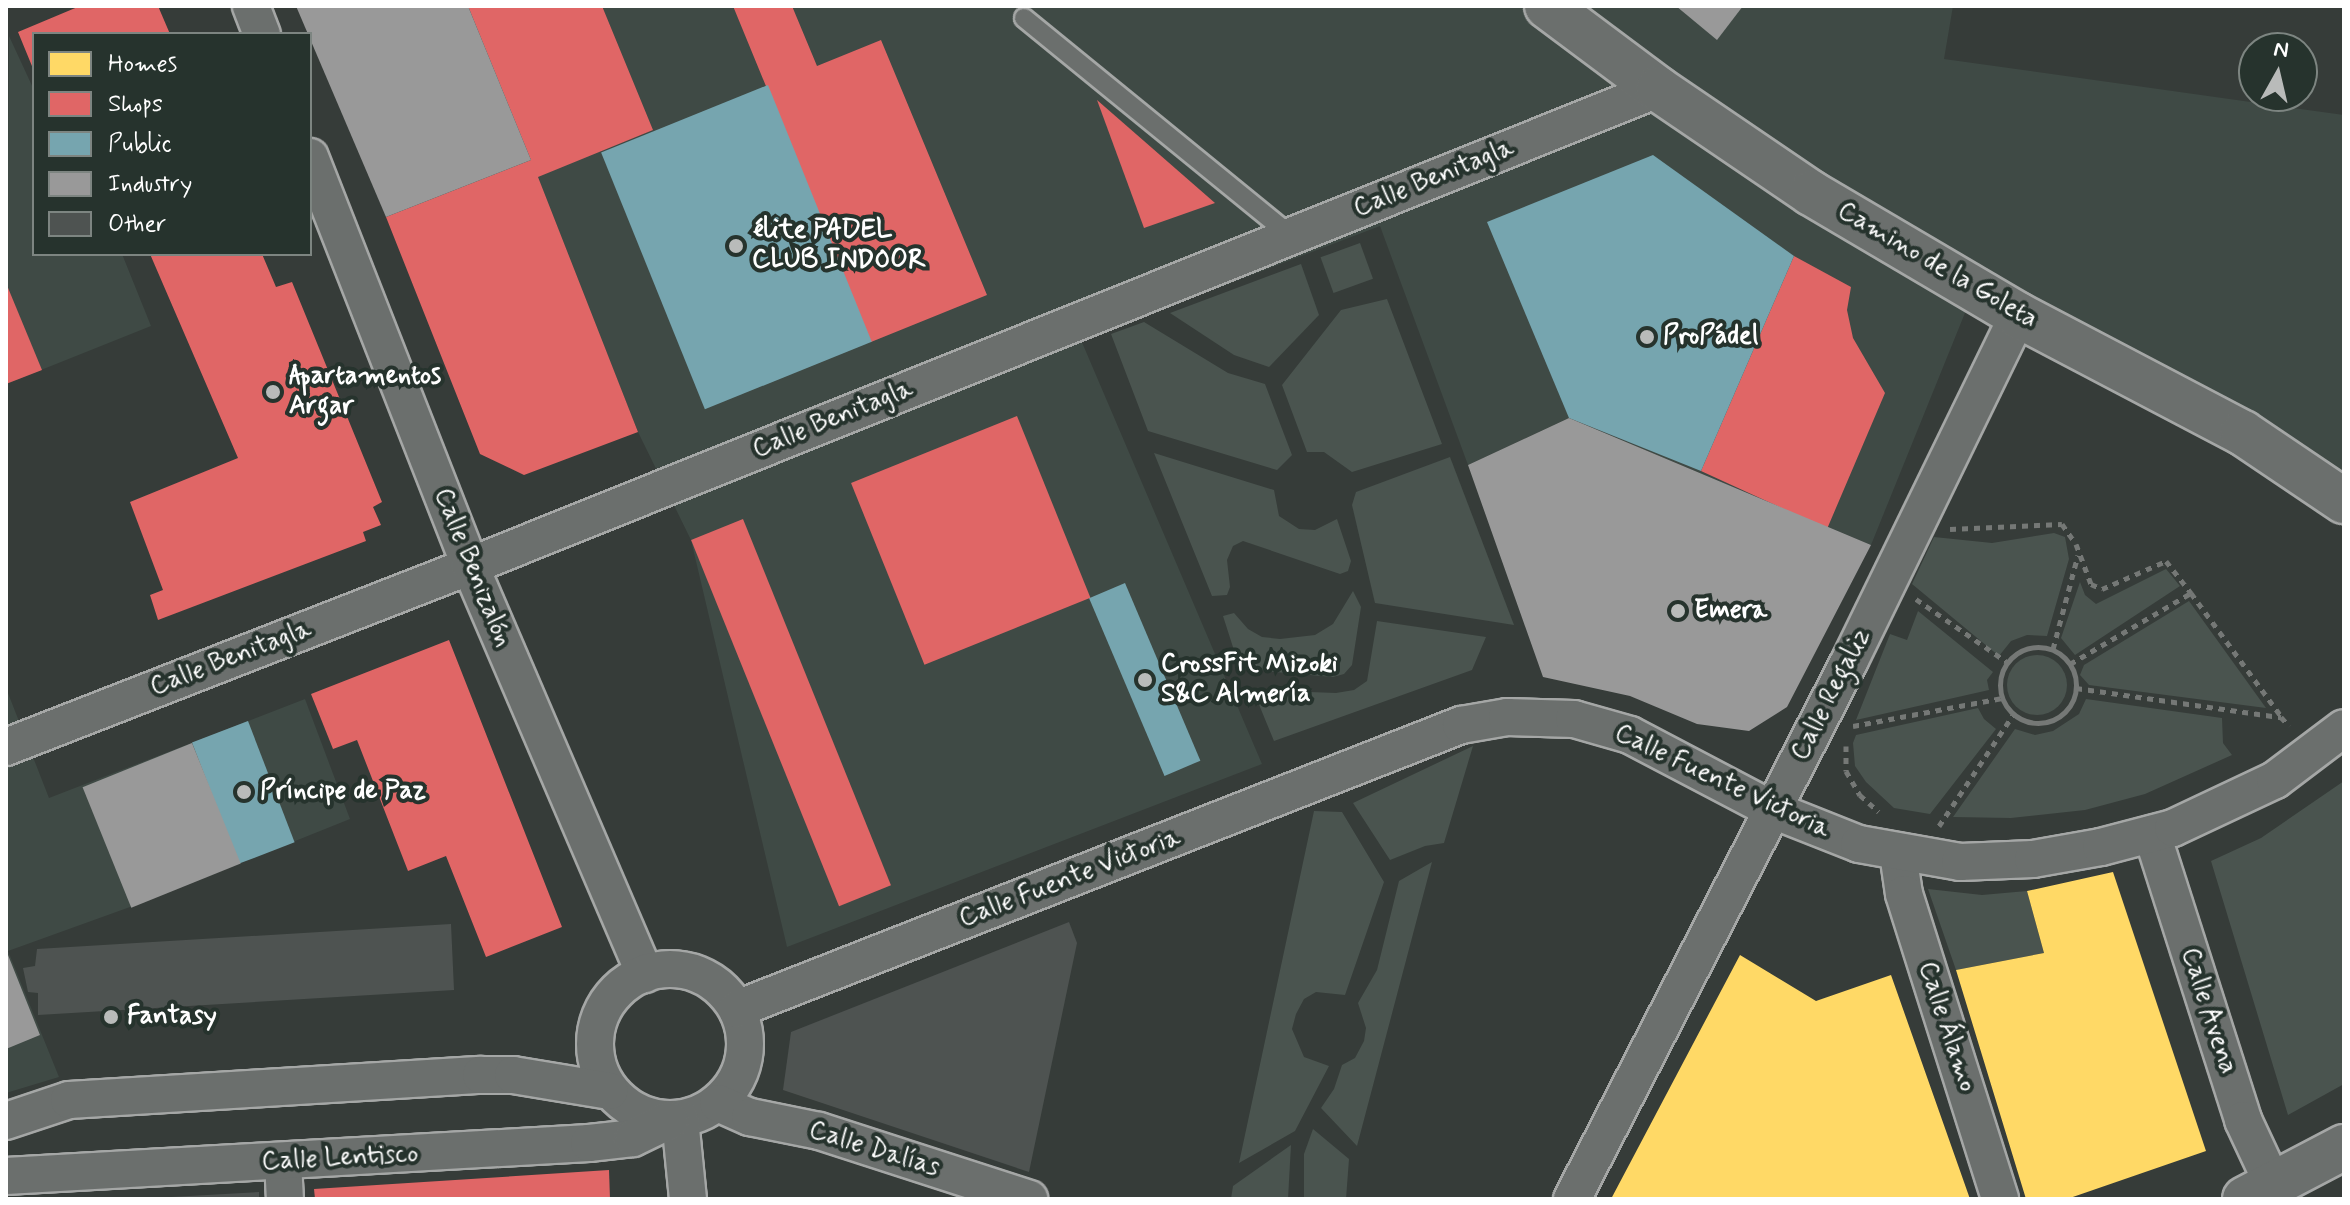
<!DOCTYPE html>
<meta charset="utf-8">
<style>
body{margin:0}
#map{position:relative;width:2350px;height:1205px;overflow:hidden;background:#363c39;font-family:Mynerve,sans-serif}
div>[style]{position:absolute}
[style*='--x']{left:calc(var(--x)*1px);top:calc(var(--y)*1px);width:calc(var(--w)*1px);rotate:calc(var(--a)*1deg)}
.built>*{inset:0;background:#3f4a45}
.green>*{inset:0;background:#4a544f;transform-origin:0 0}
.round{border-radius:50%}
.homes>*{inset:0;background:#ffd966}
.shops>*{inset:0;background:#e06666;transform-origin:0 0}
.public>*{inset:0;background:#76a5af;transform-origin:0 0}
.industry>*{inset:0;background:#999;transform-origin:0 0}
.building>*{inset:0;background:#4e5351}
.path>*{height:5px;margin-top:-2.5px;transform-origin:0;background:repeating-linear-gradient(90deg,#757876 0 6px,transparent 0 12px)}
.path>.ring{margin:-2.5px;padding:0;box-sizing:content-box;background:none;border:5px solid #757876;border-radius:50%}
.roads{filter:drop-shadow(2px 0 #a5a7a6) drop-shadow(-2px 0 #a5a7a6) drop-shadow(0 2px #a5a7a6) drop-shadow(0 -2px #a5a7a6)}
.service>*{height:18px;margin:-9px;padding:0 9px;transform-origin:9px;border-radius:9px;background:#6b6f6d}
.minor>*{height:36px;margin:-18px;padding:0 18px;transform-origin:18px;border-radius:18px;background:#6b6f6d}
.minor>.ring{margin:-18px;padding:0;box-sizing:content-box;background:none;border:36px solid #6b6f6d;border-radius:50%}
.tertiary>*{height:44px;margin:-22px;padding:0 22px;transform-origin:22px;border-radius:22px;background:#6b6f6d}
.secondary>*{height:44px;margin:-22px;padding:0 22px;transform-origin:22px;border-radius:22px;background:#6b6f6d}
.dots>*{width:22px;height:22px;translate:-50% -50%;box-sizing:border-box;border:4px solid #26332d;border-radius:50%}
span{translate:-50% -50%;white-space:nowrap;text-align:center;line-height:1.15;-webkit-text-stroke:8px #26332d;paint-order:stroke}
.street-label{font-size:26px;color:#fff}
.poi-label{font-size:26px;color:#fff;font-weight:700}
.left{translate:0 -50%;text-align:left}
.frame{position:absolute;inset:0;border:8px solid #fff;pointer-events:none}
.legend{position:absolute;left:32px;top:32px;width:280px;height:224px;box-sizing:border-box;background:#26332d;border:2px solid #7d8581;margin:0;padding:10px 14px;list-style:none;font-size:24px;color:#fff}
.legend li{display:flex;align-items:center;gap:16px;height:40px}
.legend b{width:40px;border:2px solid #7d8581}
.north{position:absolute;left:2238px;top:32px;width:80px;height:80px;box-sizing:border-box;background:#26332d;border:2px solid #7d8581;border-radius:50%;rotate:8deg;font-size:22px;font-weight:700;line-height:32px;text-align:center;color:#fff}
.north::after{content:'';display:block;margin:auto;width:28px;height:36px;background:#b9bbba;clip-path:polygon(50% 0,100% 100%,50% 72%,0 100%)}
</style>
<div id="map">
<div class="built">
<div style="clip-path:polygon(468px 6px,1953px 6px,1944px 59px,2344px 115px,2344px 493px,1984px 266px,1871px 545px,1569px 418px,1468px 465px,1380px 226px,1081px 340px,1262px 764px,787px 947px,691px 540px,638px 432px)"></div>
<div style="clip-path:polygon(9px 36px,34px 90px,34px 254px,122px 254px,151px 326px,6px 384px)"></div>
<div style="clip-path:polygon(6px 688px,49px 798px,305px 699px,350px 819px,130px 907px,8px 951px,59px 1077px,6px 1093px)"></div>
</div>
<div class="green">
<div style="left:1360px;top:243px;width:38px;height:42px;rotate:70deg"></div>
<div style="clip-path:polygon(1301px 264px,1319px 315px,1269px 367px,1234px 355px,1170px 313px)"></div>
<div style="clip-path:polygon(1387px 299px,1442px 444px,1352px 472px,1324px 452px,1307px 452px,1282px 385px,1341px 310px)"></div>
<div style="clip-path:polygon(1144px 322px,1228px 373px,1265px 384px,1292px 455px,1277px 470px,1148px 431px,1111px 334px)"></div>
<div style="clip-path:polygon(1154px 453px,1274px 490px,1279px 516px,1299px 529px,1315px 530px,1337px 519px,1351px 561px,1348px 571px,1340px 574px,1243px 541px,1233px 546px,1227px 560px,1230px 587px,1227px 595px,1212px 596px)"></div>
<div style="clip-path:polygon(1450px 457px,1514px 625px,1375px 603px,1352px 505px,1356px 492px)"></div>
<div style="clip-path:polygon(2054px 533px,2065px 537px,2069px 559px,2047px 636px,2027px 635px,2011px 641px,1999px 656px,1912px 584px,1934px 537px,1992px 543px)"></div>
<div style="clip-path:polygon(2166px 569px,2180px 586px,2075px 655px,2061px 638px,2080px 582px,2085px 595px,2096px 604px)"></div>
<div style="clip-path:polygon(1353px 591px,1361px 607px,1352px 665px,1344px 674px,1333px 677px,1240px 669px,1223px 616px,1234px 613px,1248px 629px,1262px 637px,1280px 639px,1315px 635px,1333px 624px)"></div>
<div style="clip-path:polygon(2189px 601px,2266px 708px,2089px 685px,2080px 675px,2084px 665px)"></div>
<div style="clip-path:polygon(1918px 611px,1993px 672px,1987px 680px,1989px 690px,1856px 720px,1890px 634px,1907px 640px)"></div>
<div style="clip-path:polygon(1377px 621px,1486px 637px,1472px 670px,1274px 741px,1253px 690px,1336px 693px,1354px 690px,1367px 681px)"></div>
<div class="round" style="left:2007px;top:655px;width:60px;height:60px"></div>
<div style="clip-path:polygon(2086px 699px,2222px 718px,2223px 743px,2232px 755px,2145px 794px,2085px 810px,2011px 818px,1953px 817px,2015px 729px,2035px 735px,2053px 731px,2079px 714px)"></div>
<div style="clip-path:polygon(1978px 708px,1984px 719px,1996px 729px,1930px 814px,1894px 808px,1866px 782px,1855px 766px,1853px 743px,1856px 735px)"></div>
<div style="clip-path:polygon(1473px 746px,1444px 843px,1425px 846px,1390px 860px,1353px 803px)"></div>
<div style="clip-path:polygon(2344px 781px,2344px 1084px,2288px 1115px,2211px 861px,2261px 838px)"></div>
<div style="clip-path:polygon(1314px 811px,1342px 812px,1384px 882px,1345px 995px,1316px 992px,1304px 999px,1296px 1014px,1292px 1029px,1304px 1057px,1329px 1066px,1295px 1131px,1239px 1163px)"></div>
<div style="clip-path:polygon(1432px 862px,1357px 1146px,1321px 1108px,1334px 1089px,1342px 1065px,1355px 1058px,1364px 1041px,1366px 1028px,1358px 1003px,1377px 970px,1399px 881px)"></div>
<div style="clip-path:polygon(1928px 889px,1982px 895px,2027px 891px,2044px 953px,1956px 970px)"></div>
<div style="clip-path:polygon(1313px 1129px,1349px 1159px,1346px 1199px,1304px 1199px,1304px 1154px)"></div>
<div style="clip-path:polygon(1291px 1145px,1288px 1199px,1231px 1199px,1233px 1186px)"></div>
</div>
<div class="homes">
<div style="clip-path:polygon(2113px 872px,2206px 1151px,2067px 1199px,2026px 1199px,1956px 970px,2044px 953px,2027px 891px)"></div>
<div style="clip-path:polygon(1740px 955px,1816px 1001px,1891px 975px,1970px 1199px,1611px 1199px)"></div>
</div>
<div class="shops">
<div style="clip-path:polygon(80px 6px,158px 6px,170px 34px,34px 34px,34px 71px,18px 32px)"></div>
<div style="clip-path:polygon(468px 6px,602px 6px,653px 130px,538px 177px,638px 432px,524px 475px,480px 454px,386px 217px,531px 160px)"></div>
<div style="clip-path:polygon(733px 6px,792px 6px,817px 66px,881px 40px,987px 295px,871px 342px)"></div>
<div style="clip-path:polygon(1097px 100px,1215px 203px,1144px 228px)"></div>
<div style="clip-path:polygon(150px 254px,262px 254px,276px 287px,292px 282px,382px 502px,373px 507px,381px 525px,363px 532px,366px 541px,158px 620px,150px 595px,163px 590px,130px 502px,238px 458px)"></div>
<div style="clip-path:polygon(1794px 256px,1851px 287px,1847px 310px,1853px 338px,1885px 393px,1827px 529px,1701px 471px)"></div>
<div style="clip-path:polygon(6px 283px,42px 370px,6px 384px)"></div>
<div style="left:1017px;top:416px;width:196px;height:179px;rotate:68deg"></div>
<div style="left:743px;top:519px;width:395px;height:56px;rotate:68deg"></div>
<div style="clip-path:polygon(449px 640px,562px 927px,486px 957px,446px 856px,408px 871px,357px 740px,333px 749px,311px 694px)"></div>
<div style="clip-path:polygon(609px 1170px,610px 1199px,315px 1199px,314px 1189px)"></div>
</div>
<div class="public">
<div style="left:768px;top:85px;width:277px;height:180px;rotate:68deg"></div>
<div style="clip-path:polygon(1653px 155px,1794px 256px,1701px 471px,1569px 418px,1487px 222px)"></div>
<div style="left:1125px;top:583px;width:193px;height:39px;rotate:67deg"></div>
<div style="left:248px;top:721px;width:130px;height:60px;rotate:69deg"></div>
</div>
<div class="industry">
<div style="clip-path:polygon(296px 6px,468px 6px,531px 160px,386px 217px)"></div>
<div style="clip-path:polygon(1676px 6px,1743px 6px,1717px 40px)"></div>
<div style="clip-path:polygon(1569px 418px,1871px 545px,1787px 707px,1749px 731px,1697px 724px,1630px 696px,1543px 677px,1468px 465px)"></div>
<div style="left:192px;top:743px;width:130px;height:118px;rotate:68deg"></div>
<div style="clip-path:polygon(6px 950px,40px 1035px,6px 1049px)"></div>
</div>
<div class="building">
<div style="clip-path:polygon(1069px 922px,1077px 943px,1029px 1172px,783px 1090px,791px 1032px)"></div>
<div style="clip-path:polygon(451px 924px,454px 990px,38px 1015px,38px 993px,28px 992px,23px 968px,35px 966px,37px 949px)"></div>
<div style="clip-path:polygon(259px 1192px,259px 1199px,171px 1199px,171px 1197px)"></div>
</div>
<div class="path">
<div style="--x:1950;--y:529;--w:112;--a:-2.6"></div>
<div style="--x:2062;--y:524;--w:24;--a:55"></div>
<div style="--x:2076;--y:544;--w:43;--a:69.4"></div>
<div style="--x:2091;--y:584;--w:12;--a:24"></div>
<div style="--x:2102;--y:589;--w:70;--a:-23.6"></div>
<div style="--x:2166;--y:561;--w:41;--a:52"></div>
<div style="--x:1916;--y:599;--w:111;--a:34.7"></div>
<div class="ring" style="left:2000px;top:647px;width:71px;height:71px"></div>
<div style="--x:2053;--y:649;--w:97;--a:-75.1"></div>
<div style="--x:2070;--y:664;--w:140;--a:-30.4"></div>
<div style="--x:2191;--y:593;--w:152;--a:53.8"></div>
<div style="--x:2076;--y:688;--w:207;--a:8.1"></div>
<div style="--x:2281;--y:717;--w:12;--a:48"></div>
<div style="--x:1853;--y:726;--w:152;--a:-10.6"></div>
<div style="--x:1846;--y:746;--w:25;--a:90"></div>
<div style="--x:1846;--y:771;--w:28;--a:60"></div>
<div style="--x:1860;--y:795;--w:25;--a:42"></div>
<div style="--x:1939;--y:826;--w:133;--a:-56.3"></div>
</div>
<div class="roads">
<div class="service">
<div style="--x:1024;--y:18;--w:345;--a:39.2"></div>
</div>
<div class="minor">
<div style="--x:251;--y:6;--w:30;--a:69"></div>
<div style="--x:310;--y:157;--w:439;--a:68.6"></div>
<div style="--x:470;--y:566;--w:444;--a:66.8"></div>
<div style="--x:6;--y:747;--w:498;--a:-21.3"></div>
<div style="--x:470;--y:566;--w:1280;--a:-21.88"></div>
<div style="--x:2152;--y:834;--w:300;--a:72.3"></div>
<div style="--x:2243;--y:1120;--w:71;--a:64.9"></div>
<div style="--x:1898;--y:853;--w:41;--a:81.7"></div>
<div style="--x:1904;--y:894;--w:320;--a:72.5"></div>
<div class="ring" style="left:595px;top:969px;width:114px;height:114px"></div>
<div style="--x:737;--y:1009;--w:778;--a:-21.42"></div>
<div style="--x:1461;--y:725;--w:47;--a:-9.9"></div>
<div style="--x:1507;--y:717;--w:67;--a:1.7"></div>
<div style="--x:1574;--y:719;--w:58;--a:15.9"></div>
<div style="--x:1630;--y:735;--w:161;--a:27.7"></div>
<div style="--x:1773;--y:810;--w:92;--a:21.6"></div>
<div style="--x:1859;--y:844;--w:103;--a:10.1"></div>
<div style="--x:1960;--y:862;--w:73;--a:-2.4"></div>
<div style="--x:2033;--y:859;--w:69;--a:-10"></div>
<div style="--x:2101;--y:847;--w:74;--a:-14.8"></div>
<div style="--x:2173;--y:828;--w:113;--a:-25.2"></div>
<div style="--x:2275;--y:780;--w:86;--a:-37"></div>
<div style="--x:718;--y:1103;--w:35;--a:24"></div>
<div style="--x:750;--y:1117;--w:70;--a:11.5"></div>
<div style="--x:819;--y:1131;--w:221;--a:17.9"></div>
<div style="--x:680;--y:1119;--w:80;--a:84.3"></div>
<div style="--x:6;--y:1121;--w:66;--a:-18.4"></div>
<div style="--x:69;--y:1100;--w:413;--a:-3.5"></div>
<div style="--x:481;--y:1075;--w:32;--a:0"></div>
<div style="--x:513;--y:1075;--w:98;--a:9.4"></div>
<div style="--x:283;--y:1162;--w:37;--a:87"></div>
<div style="--x:6;--y:1176;--w:584;--a:-3.24"></div>
<div style="--x:589;--y:1143;--w:44;--a:-6.5"></div>
<div style="--x:633;--y:1138;--w:41;--a:-25.9"></div>
<div style="--x:1572;--y:1199;--w:606;--a:-62.72"></div>
<div style="--x:1850;--y:660;--w:384;--a:-64"></div>
</div>
<div class="tertiary">
<div style="--x:2245;--y:1199;--w:112;--a:-27.7"></div>
</div>
<div class="secondary">
<div style="--x:1547;--y:6;--w:139;--a:36.8"></div>
<div style="--x:1658;--y:89;--w:185;--a:34.2"></div>
<div style="--x:1811;--y:193;--w:240;--a:30.5"></div>
<div style="--x:2018;--y:315;--w:254;--a:27.7"></div>
<div style="--x:2243;--y:433;--w:122;--a:34"></div>
</div>
</div>
<div class="dots">
<div style="left:736px;top:246px;background:#b9bbba"></div>
<div style="left:1647px;top:337px;background:#b9bbba"></div>
<div style="left:273px;top:392px;background:#b9bbba"></div>
<div style="left:1678px;top:611px;background:#b9bbba"></div>
<div style="left:1145px;top:680px;background:#b9bbba"></div>
<div style="left:244px;top:792px;background:#b9bbba"></div>
<div style="left:111px;top:1017px;background:#b9bbba"></div>
</div>
<div class="street-label">
<span style="left:1434px;top:179px;rotate:-22deg">Calle Benitagla</span>
<span style="left:1937px;top:266px;rotate:30deg">Camino de la Goleta</span>
<span style="left:833px;top:420px;rotate:-22deg">Calle Benitagla</span>
<span style="left:472px;top:568px;rotate:68deg">Calle Benizalón</span>
<span style="left:231px;top:659px;rotate:-21deg">Calle Benitagla</span>
<span style="left:1832px;top:695px;rotate:-63deg">Calle Regaliz</span>
<span style="left:1722px;top:782px;rotate:25deg">Calle Fuente Victoria</span>
<span style="left:1070px;top:879px;rotate:-21deg">Calle Fuente Victoria</span>
<span style="left:2208px;top:1011px;rotate:72deg">Calle Avena</span>
<span style="left:1946px;top:1027px;rotate:72deg">Calle Álamo</span>
<span style="left:874px;top:1150px;rotate:17deg">Calle Dalías</span>
<span style="left:340px;top:1159px;rotate:-3deg">Calle Lentisco</span>
</div>
<div class="poi-label">
<span class="left" style="left:752px;top:246px">élite PADEL<br>CLUB INDOOR</span>
<span class="left" style="left:1663px;top:337px">ProPádel</span>
<span class="left" style="left:289px;top:392px">Apartamentos<br>Argar</span>
<span class="left" style="left:1694px;top:611px">Emera</span>
<span class="left" style="left:1161px;top:680px">CrossFit Mizoki<br>S&amp;C Almería</span>
<span class="left" style="left:260px;top:792px">Príncipe de Paz</span>
<span class="left" style="left:127px;top:1017px">Fantasy</span>
</div>
<div class="frame"></div>
<ul class="legend">
<li><b style="height:22px;background:#ffd966"></b>Homes</li>
<li><b style="height:22px;background:#e06666"></b>Shops</li>
<li><b style="height:22px;background:#76a5af"></b>Public</li>
<li><b style="height:22px;background:#999"></b>Industry</li>
<li><b style="height:22px;background:#4e5351"></b>Other</li>
</ul>
<div class="north">N</div>
</div>
